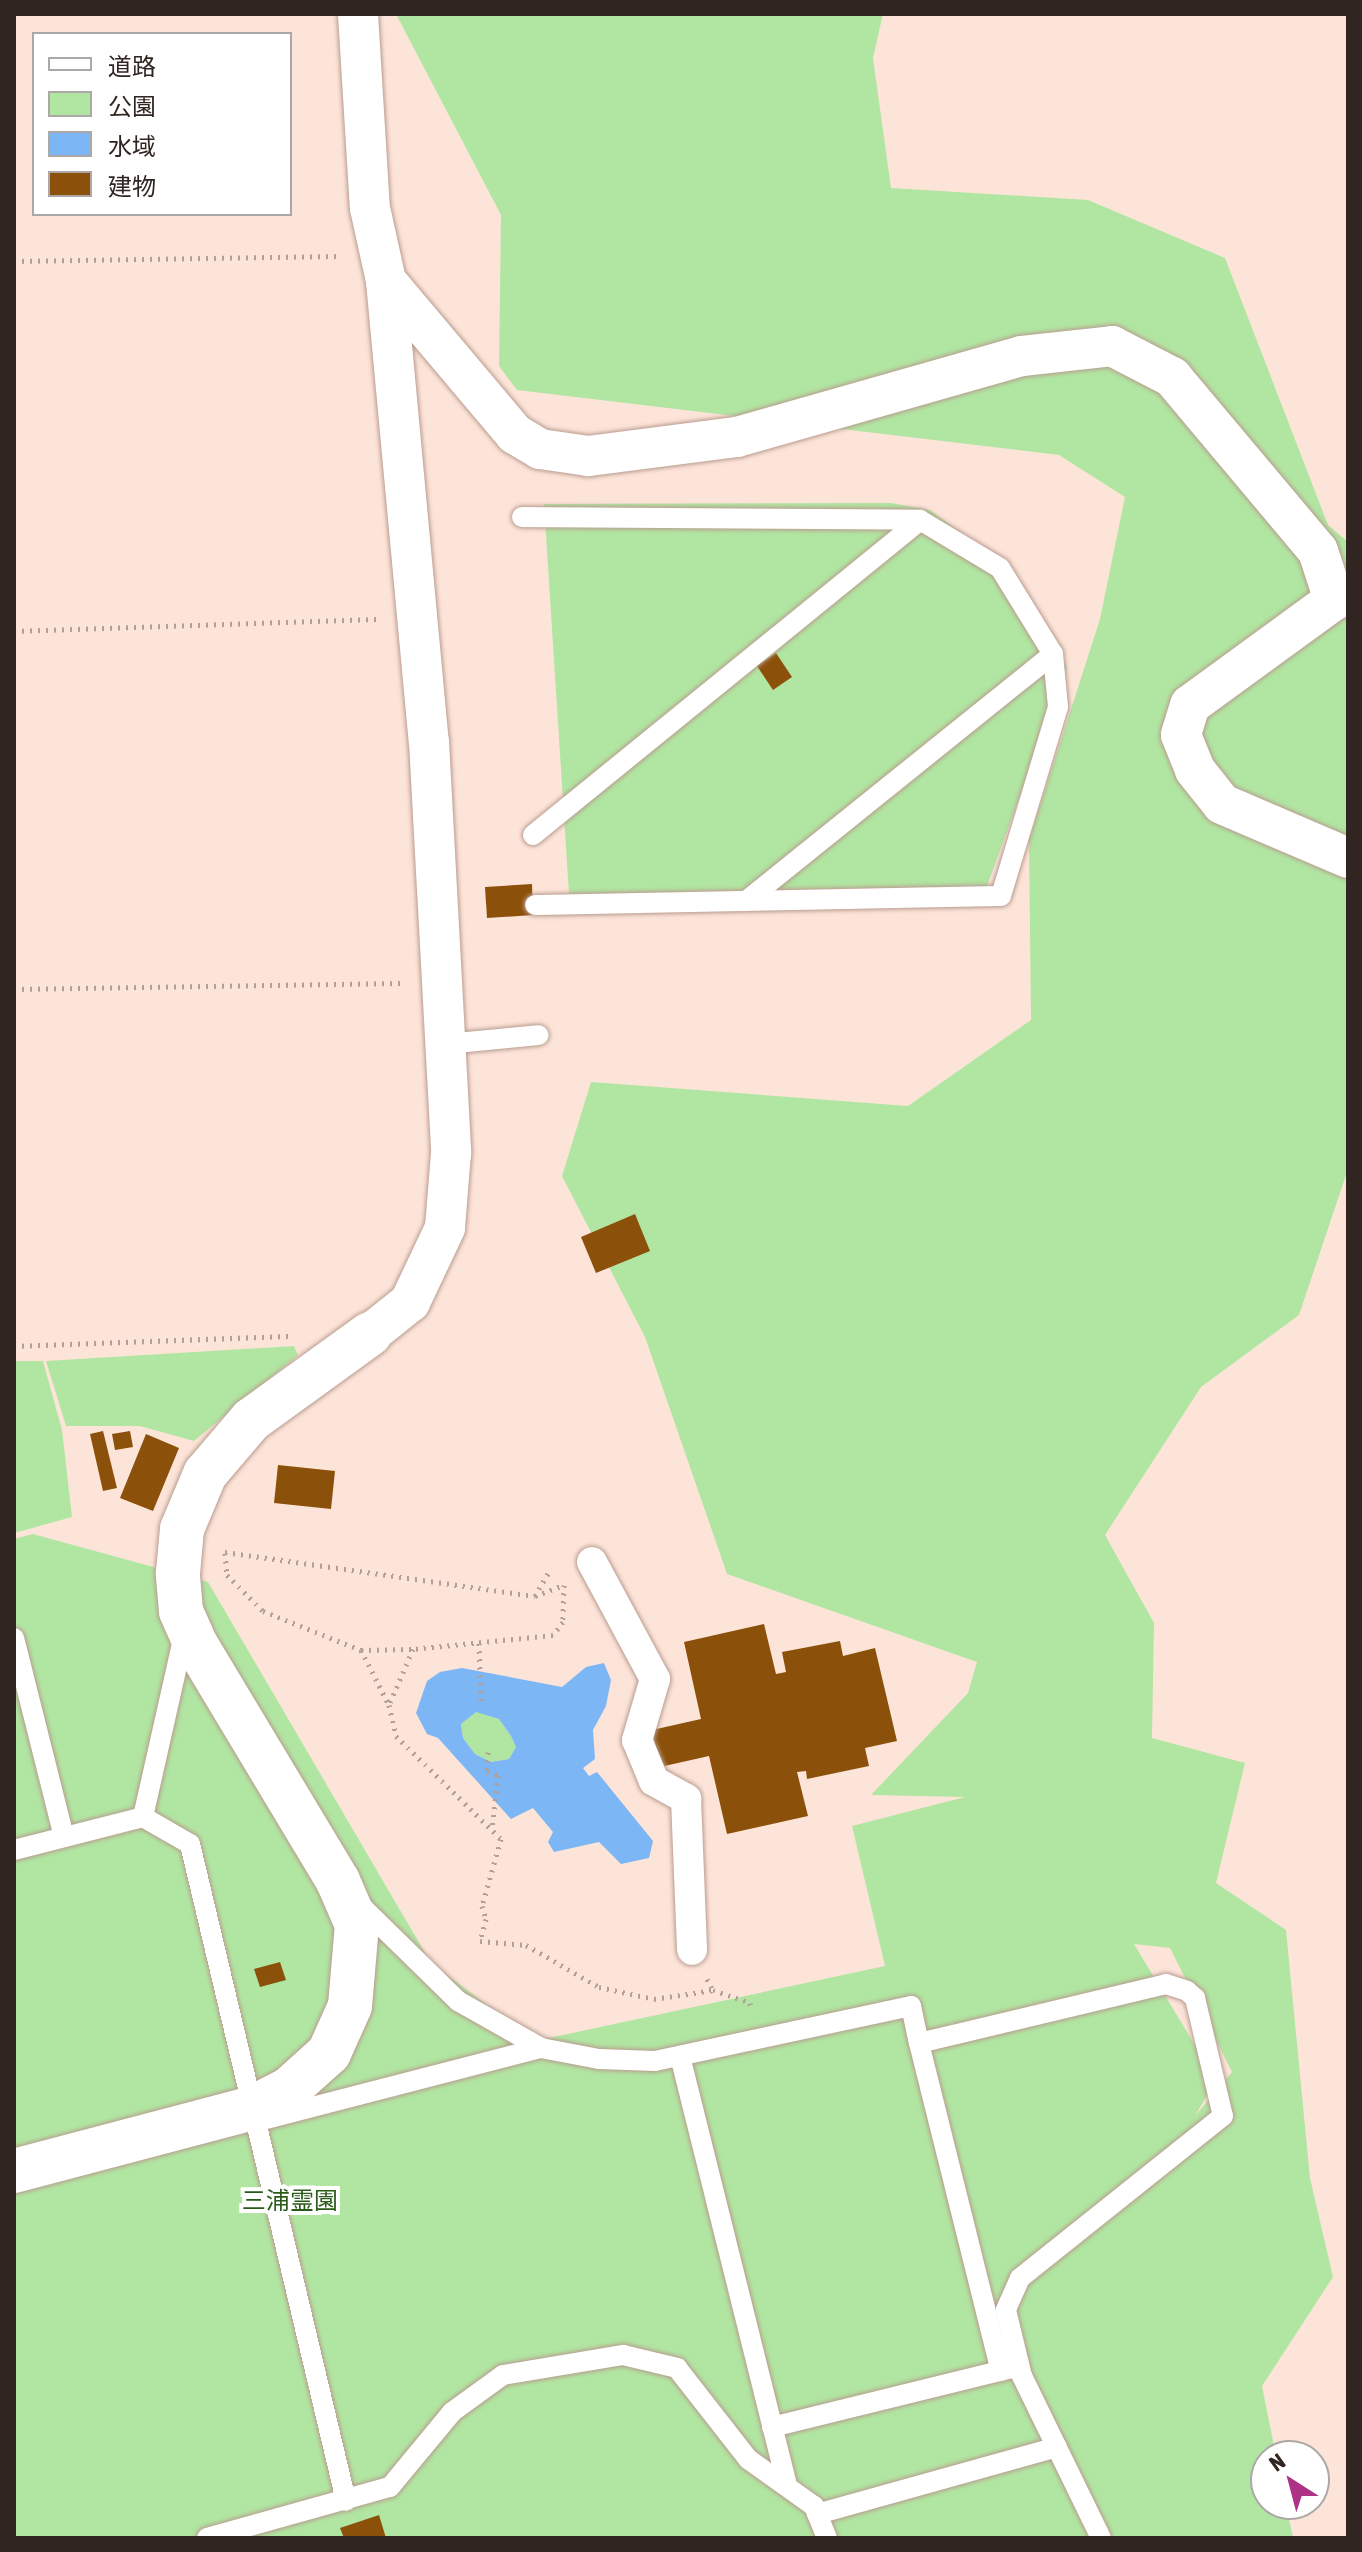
<!DOCTYPE html>
<html>
<head>
<meta charset="utf-8">
<style>
	body { margin:0 }
	#map { position:relative; width:1362px; height:2552px; overflow:hidden; background:#fde4d9; font-family:"Asap Condensed","Noto Sans JP",sans-serif }
	div>[style] { position:absolute }
	[style*='--x'] { left:calc(var(--x)*1px); top:calc(var(--y)*1px); width:calc(var(--w)*1px); rotate:calc(var(--a)*1deg) }
	.green>* { inset:0; background:#b1e6a2 }
	.water>* { inset:0; background:#7db6f4 }
	.building>* { inset:0; background:#8b5009 }
	.path>* { height:5px; margin-top:-2.5px; transform-origin:0; background:repeating-linear-gradient(90deg,#b39f96 0 2px,transparent 0 8px) }
	.roads { filter:drop-shadow(0 0 2px #b99c8f) drop-shadow(0 0 2px #b99c8f) }
	.service>* { height:20px; margin:-10px; padding:0 10px; transform-origin:10px; border-radius:10px; background:#fff }
	.pedestrian>* { height:30px; margin:-15px; padding:0 15px; transform-origin:15px; border-radius:15px; background:#fff }
	.minor>* { height:40px; margin:-20px; padding:0 20px; transform-origin:20px; border-radius:20px; background:#fff }
	.tertiary>* { height:44px; margin:-22px; padding:0 22px; transform-origin:22px; border-radius:22px; background:#fff }
	span { translate:-50% -50%; white-space:nowrap; text-align:center; line-height:1.15; -webkit-text-stroke:8px #fff; paint-order:stroke }
	.park-label { font-size:24px; color:#2a5b18 }
	.frame { position:absolute; inset:0; border:16px solid #302520; pointer-events:none }
	.legend { position:absolute; left:32px; top:32px; width:260px; height:184px; box-sizing:border-box; background:#fff; border:2px solid #aca8a6; margin:0; padding:10px 14px; list-style:none; font-size:24px; color:#302520 }
	.legend li { display:flex; align-items:center; gap:16px; height:40px }
	.legend b { width:40px; border:2px solid #aca8a6 }
	.north { position:absolute; left:1250px; top:2440px; width:80px; height:80px; box-sizing:border-box; background:#fff; border:2px solid #aca8a6; border-radius:50%; rotate:324deg; font-size:22px; font-weight:700; line-height:32px; text-align:center; color:#302520 }
	.north::after { content:''; display:block; margin:auto; width:28px; height:36px; background:#ae3386; clip-path:polygon(50% 0,100% 100%,50% 72%,0 100%) }
</style>
</head>
<body>
<div id="map">
	<div class="green">
		<div style="clip-path:polygon(evenodd,396px 14px,883px 14px,873px 58px,891px 188px,1088px 200px,1225px 258px,1328px 525px,1348px 542px,1348px 1169px,1299px 1315px,1201px 1387px,1105px 1535px,1154px 1623px,1152px 1738px,1245px 1763px,1216px 1883px,1286px 1930px,1310px 2178px,1333px 2277px,1262px 2386px,1276px 2456px,1266px 2456px,1266px 2504px,1286px 2504px,1293px 2538px,14px 2538px,14px 1539px,33px 1534px,208px 1582px,431px 1963px,535px 2041px,885px 1966px,852px 1826px,965px 1797px,871px 1795px,968px 1693px,977px 1662px,727px 1574px,645px 1337px,562px 1176px,591px 1082px,908px 1106px,1031px 1020px,1029px 840px,1100px 619px,1125px 497px,1059px 455px,517px 390px,499px 366px,501px 215px,396px 14px,1134px 1944px,1170px 1948px,1232px 2072px,1195px 2116px,1216px 2080px,1134px 1944px)"></div>
		<div style="clip-path:polygon(891px 503px,930px 510px,1012px 570px,1067px 667px,987px 886px,569px 894px,544px 504px)"></div>
		<div style="clip-path:polygon(294px 1346px,298px 1355px,194px 1441px,140px 1426px,66px 1426px,46px 1361px)"></div>
		<div style="clip-path:polygon(14px 1361px,43px 1361px,62px 1430px,72px 1517px,14px 1533px)"></div>
		<div style="clip-path:polygon(476px 1711px,499px 1719px,511px 1736px,516px 1747px,509px 1759px,491px 1762px,475px 1754px,463px 1738px,461px 1724px)"></div>
	</div>
	<div class="water">
		<div style="clip-path:polygon(evenodd,604px 1663px,611px 1680px,606px 1706px,593px 1730px,595px 1759px,583px 1768px,589px 1776px,597px 1772px,653px 1841px,649px 1858px,621px 1864px,599px 1842px,554px 1852px,548px 1842px,553px 1832px,533px 1808px,511px 1819px,438px 1738px,427px 1734px,416px 1713px,427px 1681px,440px 1672px,462px 1668px,562px 1687px,586px 1667px,604px 1663px,476px 1712px,499px 1719px,511px 1736px,516px 1747px,509px 1759px,491px 1762px,475px 1754px,463px 1738px,461px 1724px,476px 1712px)"></div>
	</div>
	<div class="building">
		<div style="clip-path:polygon(776px 653px,792px 677px,773px 690px,757px 666px)"></div>
		<div style="clip-path:polygon(532px 884px,533px 915px,487px 918px,485px 887px)"></div>
		<div style="clip-path:polygon(635px 1214px,650px 1251px,596px 1273px,581px 1237px)"></div>
		<div style="clip-path:polygon(103px 1431px,117px 1488px,103px 1491px,90px 1434px)"></div>
		<div style="clip-path:polygon(130px 1431px,133px 1447px,115px 1450px,112px 1434px)"></div>
		<div style="clip-path:polygon(146px 1434px,179px 1448px,153px 1511px,120px 1498px)"></div>
		<div style="clip-path:polygon(278px 1465px,335px 1471px,331px 1509px,274px 1503px)"></div>
		<div style="clip-path:polygon(764px 1624px,776px 1674px,786px 1672px,782px 1652px,840px 1641px,843px 1656px,875px 1648px,897px 1741px,865px 1748px,869px 1766px,807px 1779px,806px 1771px,797px 1772px,808px 1816px,727px 1834px,709px 1756px,660px 1767px,652px 1730px,701px 1719px,684px 1642px)"></div>
		<div style="clip-path:polygon(280px 1962px,286px 1980px,260px 1987px,254px 1969px)"></div>
		<div style="clip-path:polygon(379px 2515px,386px 2538px,344px 2538px,340px 2528px)"></div>
	</div>
	<div class="path">
		<div style="--x:14;--y:261;--w:325;--a:-0.9"></div>
		<div style="--x:14;--y:631;--w:363;--a:-1.9"></div>
		<div style="--x:14;--y:989;--w:388;--a:-0.9"></div>
		<div style="--x:14;--y:1346;--w:279;--a:-2.1"></div>
		<div style="--x:225;--y:1552;--w:313;--a:8.1"></div>
		<div style="--x:535;--y:1596;--w:31;--a:-21"></div>
		<div style="--x:564;--y:1585;--w:37;--a:92"></div>
		<div style="--x:563;--y:1622;--w:16;--a:128"></div>
		<div style="--x:553;--y:1635;--w:141;--a:174.3"></div>
		<div style="--x:225;--y:1553;--w:22;--a:85"></div>
		<div style="--x:227;--y:1575;--w:51;--a:45"></div>
		<div style="--x:263;--y:1611;--w:105;--a:21.7"></div>
		<div style="--x:361;--y:1650;--w:62;--a:63"></div>
		<div style="--x:389;--y:1705;--w:32;--a:77"></div>
		<div style="--x:396;--y:1736;--w:147;--a:44.4"></div>
		<div style="--x:501;--y:1839;--w:70;--a:105.8"></div>
		<div style="--x:482;--y:1906;--w:14;--a:73"></div>
		<div style="--x:486;--y:1919;--w:23;--a:105"></div>
		<div style="--x:480;--y:1941;--w:46;--a:5"></div>
		<div style="--x:526;--y:1945;--w:84;--a:29.9"></div>
		<div style="--x:599;--y:1987;--w:56;--a:12.3"></div>
		<div style="--x:654;--y:1999;--w:60;--a:-8.7"></div>
		<div style="--x:535;--y:1596;--w:30;--a:-60"></div>
		<div style="--x:479;--y:1643;--w:62;--a:88.2"></div>
		<div style="--x:361;--y:1650;--w:52;--a:-1.1"></div>
		<div style="--x:413;--y:1649;--w:61;--a:113.2"></div>
		<div style="--x:488;--y:1752;--w:20;--a:93"></div>
		<div style="--x:487;--y:1772;--w:11;--a:15"></div>
		<div style="--x:498;--y:1775;--w:54;--a:96.3"></div>
		<div style="--x:707;--y:1979;--w:13;--a:61"></div>
		<div style="--x:713;--y:1990;--w:39;--a:19"></div>
		<div style="--x:750;--y:2003;--w:7;--a:82"></div>
	</div>
	<div class="roads">
		<div class="service">
			<div style="--x:522;--y:517;--w:398;--a:0.4"></div>
			<div style="--x:920;--y:520;--w:93;--a:31"></div>
			<div style="--x:1000;--y:568;--w:101;--a:58.4"></div>
			<div style="--x:1053;--y:654;--w:53;--a:84.6"></div>
			<div style="--x:1058;--y:707;--w:197;--a:106.8"></div>
			<div style="--x:1001;--y:896;--w:466;--a:178.9"></div>
			<div style="--x:533;--y:835;--w:499;--a:-39.1"></div>
			<div style="--x:746;--y:901;--w:394;--a:-38.8"></div>
			<div style="--x:446;--y:1044;--w:93;--a:-5.5"></div>
			<div style="--x:14;--y:1638;--w:205;--a:75.9"></div>
			<div style="--x:143;--y:1817;--w:187;--a:-77.3"></div>
			<div style="--x:14;--y:1850;--w:133;--a:-14.3"></div>
			<div style="--x:143;--y:1817;--w:54;--a:29.9"></div>
			<div style="--x:190;--y:1844;--w:675;--a:76.64"></div>
			<div style="--x:361;--y:1906;--w:136;--a:44.4"></div>
			<div style="--x:458;--y:2001;--w:95;--a:29.5"></div>
			<div style="--x:541;--y:2048;--w:59;--a:10.7"></div>
			<div style="--x:599;--y:2059;--w:56;--a:2"></div>
			<div style="--x:655;--y:2061;--w:262;--a:-12.1"></div>
			<div style="--x:911;--y:2006;--w:38;--a:78"></div>
			<div style="--x:919;--y:2043;--w:254;--a:-13.4"></div>
			<div style="--x:1166;--y:1984;--w:22;--a:18"></div>
			<div style="--x:1187;--y:1991;--w:11;--a:41"></div>
			<div style="--x:1195;--y:1998;--w:121;--a:76.7"></div>
			<div style="--x:1223;--y:2116;--w:260;--a:141.4"></div>
			<div style="--x:1020;--y:2278;--w:35;--a:114"></div>
			<div style="--x:1006;--y:2310;--w:68;--a:76.4"></div>
			<div style="--x:1022;--y:2376;--w:180;--a:64"></div>
			<div style="--x:919;--y:2043;--w:338;--a:76"></div>
			<div style="--x:680;--y:2056;--w:439;--a:76"></div>
			<div style="--x:266;--y:2119;--w:284;--a:-14.5"></div>
			<div style="--x:772;--y:2427;--w:247;--a:-13.8"></div>
			<div style="--x:817;--y:2514;--w:249;--a:-15.6"></div>
			<div style="--x:207;--y:2538;--w:190;--a:-15.6"></div>
			<div style="--x:390;--y:2487;--w:97;--a:-50.4"></div>
			<div style="--x:452;--y:2412;--w:63;--a:-36"></div>
			<div style="--x:503;--y:2375;--w:122;--a:-9.5"></div>
			<div style="--x:623;--y:2355;--w:56;--a:13.5"></div>
			<div style="--x:677;--y:2368;--w:115;--a:52"></div>
			<div style="--x:748;--y:2459;--w:81;--a:35.5"></div>
			<div style="--x:814;--y:2506;--w:35;--a:68"></div>
		</div>
		<div class="pedestrian">
			<div style="--x:592;--y:1562;--w:133;--a:61.7"></div>
			<div style="--x:655;--y:1679;--w:64;--a:106.4"></div>
			<div style="--x:637;--y:1740;--w:44;--a:67.5"></div>
			<div style="--x:654;--y:1781;--w:37;--a:29"></div>
			<div style="--x:686;--y:1799;--w:151;--a:87.7"></div>
		</div>
		<div class="minor">
			<div style="--x:358;--y:14;--w:194;--a:86.5"></div>
			<div style="--x:370;--y:208;--w:75;--a:77.6"></div>
			<div style="--x:386;--y:281;--w:463;--a:84.7"></div>
			<div style="--x:429;--y:742;--w:412;--a:86.9"></div>
			<div style="--x:451;--y:1153;--w:75;--a:94.6"></div>
			<div style="--x:445;--y:1228;--w:82;--a:115.3"></div>
			<div style="--x:410;--y:1302;--w:51;--a:141.3"></div>
			<div style="--x:386;--y:281;--w:200;--a:49.9"></div>
			<div style="--x:515;--y:434;--w:29;--a:31"></div>
			<div style="--x:540;--y:449;--w:49;--a:8.3"></div>
			<div style="--x:588;--y:456;--w:150;--a:-7.3"></div>
			<div style="--x:737;--y:437;--w:296;--a:-15.9"></div>
			<div style="--x:1022;--y:356;--w:91;--a:-6.3"></div>
			<div style="--x:1112;--y:346;--w:68;--a:27.3"></div>
			<div style="--x:1172;--y:377;--w:227;--a:50"></div>
			<div style="--x:1318;--y:551;--w:52;--a:71.9"></div>
			<div style="--x:1334;--y:600;--w:178;--a:143.9"></div>
			<div style="--x:1190;--y:705;--w:31;--a:107"></div>
			<div style="--x:1181;--y:735;--w:38;--a:68"></div>
			<div style="--x:1195;--y:770;--w:43;--a:51.5"></div>
			<div style="--x:1222;--y:804;--w:137;--a:23.2"></div>
		</div>
		<div class="tertiary">
			<div style="--x:14;--y:2171;--w:246;--a:-14.8"></div>
			<div style="--x:252;--y:2108;--w:42;--a:-27.2"></div>
			<div style="--x:289;--y:2089;--w:54;--a:-42"></div>
			<div style="--x:329;--y:2053;--w:51;--a:-65.9"></div>
			<div style="--x:350;--y:2006;--w:81;--a:-85.1"></div>
			<div style="--x:357;--y:1925;--w:48;--a:-113.4"></div>
			<div style="--x:338;--y:1881;--w:275;--a:-121"></div>
			<div style="--x:196;--y:1645;--w:37;--a:-114"></div>
			<div style="--x:181;--y:1611;--w:38;--a:-95"></div>
			<div style="--x:178;--y:1573;--w:44;--a:-84.8"></div>
			<div style="--x:182;--y:1529;--w:60;--a:-67.3"></div>
			<div style="--x:205;--y:1474;--w:71;--a:-49.6"></div>
			<div style="--x:251;--y:1420;--w:147;--a:-35.9"></div>
		</div>
	</div>
	<div class="park-label">
		<span style="left:290px;top:2201px">三浦霊園</span>
	</div>
	<div class="frame"></div>
	<ul class="legend">
	<li><b style="height:10px;background:#fff"></b>道路</li>
	<li><b style="height:22px;background:#b1e6a2"></b>公園</li>
	<li><b style="height:22px;background:#7db6f4"></b>水域</li>
	<li><b style="height:22px;background:#8b5009"></b>建物</li>
	</ul>
	<div class="north">N</div>
</div>
</body>
</html>
